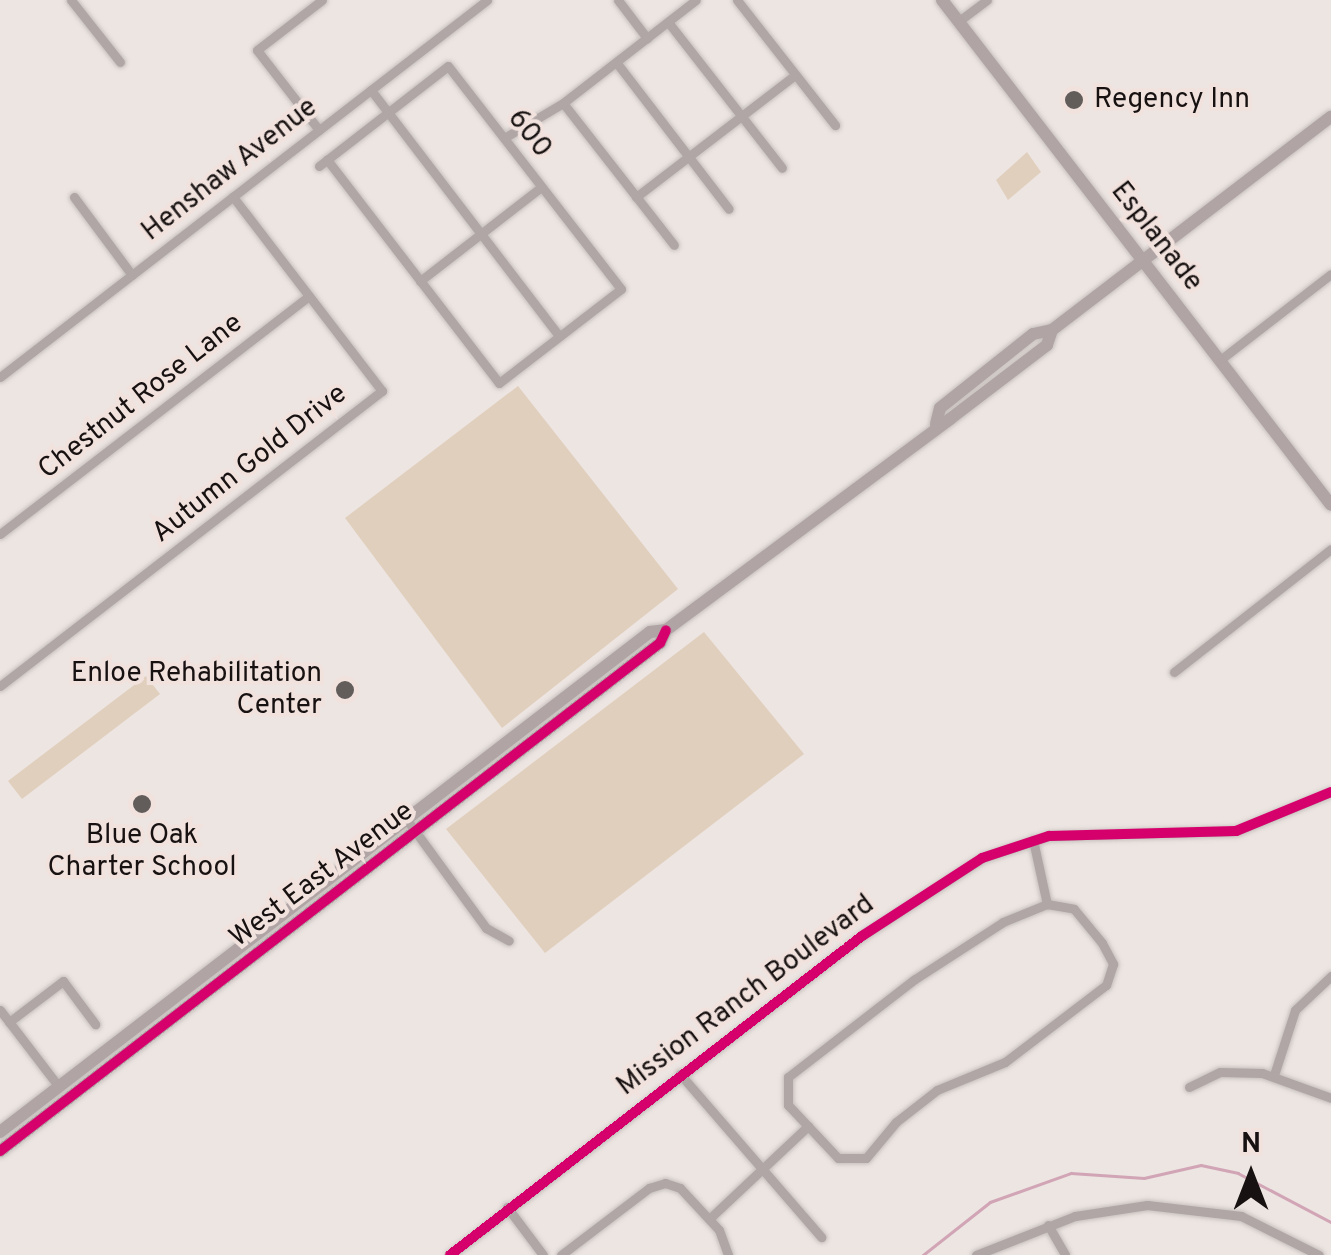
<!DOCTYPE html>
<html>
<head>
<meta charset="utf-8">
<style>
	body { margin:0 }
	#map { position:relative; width:1331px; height:1255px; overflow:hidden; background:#ede5e2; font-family:Overpass,sans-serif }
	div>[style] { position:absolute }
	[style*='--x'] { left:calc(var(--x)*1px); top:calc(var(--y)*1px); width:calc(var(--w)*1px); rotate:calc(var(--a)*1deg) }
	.green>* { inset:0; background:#e1cfbd }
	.stream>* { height:2.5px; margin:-1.25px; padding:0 1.25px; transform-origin:1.25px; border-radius:1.25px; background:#d1a5b5 }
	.roads { filter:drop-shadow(0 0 2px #c6c0bd) drop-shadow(0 0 2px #c6c0bd) }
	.street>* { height:9px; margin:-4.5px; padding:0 4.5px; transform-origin:4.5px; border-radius:4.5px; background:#b0a6a6 }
	.secondary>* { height:12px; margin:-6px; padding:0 6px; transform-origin:6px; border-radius:6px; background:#b0a4a5 }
	.cycleway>* { height:10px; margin:-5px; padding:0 5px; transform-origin:5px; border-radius:5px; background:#d6006c }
	.dots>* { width:28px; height:28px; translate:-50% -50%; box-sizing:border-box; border:5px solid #f1e2de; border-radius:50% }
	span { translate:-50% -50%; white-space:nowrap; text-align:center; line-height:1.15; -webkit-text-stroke:8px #f1e2de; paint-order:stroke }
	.poi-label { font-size:28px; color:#171211 }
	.left { translate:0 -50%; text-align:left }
	.right { translate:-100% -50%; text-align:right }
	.street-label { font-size:28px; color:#171211 }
	.north { position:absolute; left:1201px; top:1125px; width:100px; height:100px; -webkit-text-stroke:8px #f1e2de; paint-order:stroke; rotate:0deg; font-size:28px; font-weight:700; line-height:40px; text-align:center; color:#171211 }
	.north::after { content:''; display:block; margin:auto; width:35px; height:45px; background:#171211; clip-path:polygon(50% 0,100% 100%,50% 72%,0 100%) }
</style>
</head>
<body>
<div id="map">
	<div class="green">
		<div style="clip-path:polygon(1027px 152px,1041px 172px,1008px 200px,996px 180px)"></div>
		<div style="clip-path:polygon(518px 386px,678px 589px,502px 728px,345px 518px)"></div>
		<div style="clip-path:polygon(704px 632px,804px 754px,545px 953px,446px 829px)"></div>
		<div style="clip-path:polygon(146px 676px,160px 694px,22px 799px,8px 781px)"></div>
	</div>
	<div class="stream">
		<div style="--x:923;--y:1255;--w:85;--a:-38.3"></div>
		<div style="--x:990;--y:1202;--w:86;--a:-19.7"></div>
		<div style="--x:1071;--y:1173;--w:73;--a:3.9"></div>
		<div style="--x:1144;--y:1178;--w:58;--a:-12.8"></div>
		<div style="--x:1201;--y:1165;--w:38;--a:12"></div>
		<div style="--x:1238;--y:1173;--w:105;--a:27.8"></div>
	</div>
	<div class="roads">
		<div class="street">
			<div style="--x:71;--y:0;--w:79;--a:51.7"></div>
			<div style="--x:618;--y:0;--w:48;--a:52.7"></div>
			<div style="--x:737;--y:0;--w:159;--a:51.9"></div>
			<div style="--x:959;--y:21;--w:35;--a:-37"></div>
			<div style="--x:668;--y:22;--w:185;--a:52"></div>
			<div style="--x:616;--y:62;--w:185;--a:52.5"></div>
			<div style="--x:371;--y:90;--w:310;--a:52.6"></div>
			<div style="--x:563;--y:103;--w:180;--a:52"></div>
			<div style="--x:319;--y:130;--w:101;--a:-127.8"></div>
			<div style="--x:257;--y:50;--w:82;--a:-37.6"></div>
			<div style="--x:504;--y:138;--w:69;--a:-30.7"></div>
			<div style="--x:563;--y:103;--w:168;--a:-37.8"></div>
			<div style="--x:319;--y:166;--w:163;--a:-37.8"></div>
			<div style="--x:448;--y:66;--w:282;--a:52.2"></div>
			<div style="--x:621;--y:289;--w:154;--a:142.4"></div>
			<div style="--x:499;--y:383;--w:282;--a:-127.6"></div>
			<div style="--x:74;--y:197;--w:97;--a:53.4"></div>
			<div style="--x:636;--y:197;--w:200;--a:-37.5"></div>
			<div style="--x:420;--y:281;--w:153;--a:-37.8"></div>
			<div style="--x:1220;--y:360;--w:140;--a:-37.8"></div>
			<div style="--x:0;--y:377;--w:616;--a:-37.74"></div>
			<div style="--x:0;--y:534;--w:390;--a:-37.6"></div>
			<div style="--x:1174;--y:672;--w:199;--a:-38.1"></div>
			<div style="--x:0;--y:686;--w:483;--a:-37.7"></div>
			<div style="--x:382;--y:391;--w:245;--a:-127.5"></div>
			<div style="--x:407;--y:820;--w:134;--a:53.8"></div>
			<div style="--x:486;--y:928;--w:26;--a:29"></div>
			<div style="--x:1033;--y:840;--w:66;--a:77.7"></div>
			<div style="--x:1047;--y:904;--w:27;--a:10"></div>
			<div style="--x:1074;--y:909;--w:44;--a:50.5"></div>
			<div style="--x:1102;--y:943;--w:24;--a:62"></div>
			<div style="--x:1113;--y:964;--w:22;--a:108"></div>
			<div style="--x:1106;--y:985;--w:127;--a:142.7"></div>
			<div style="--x:1005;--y:1062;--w:74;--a:157.6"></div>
			<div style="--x:937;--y:1090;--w:52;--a:142"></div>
			<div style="--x:896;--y:1122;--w:47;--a:129.8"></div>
			<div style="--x:866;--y:1158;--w:28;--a:180"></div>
			<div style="--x:838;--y:1158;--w:73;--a:-133.3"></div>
			<div style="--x:788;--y:1105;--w:28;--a:-90"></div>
			<div style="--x:788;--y:1077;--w:160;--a:-37.7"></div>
			<div style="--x:915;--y:979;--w:105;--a:-32.9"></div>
			<div style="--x:1003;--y:922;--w:48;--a:-22.2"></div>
			<div style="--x:0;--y:1010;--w:97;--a:52.5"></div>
			<div style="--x:9;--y:1022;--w:68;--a:-37.2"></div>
			<div style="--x:63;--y:981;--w:54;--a:53.3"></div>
			<div style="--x:680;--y:1074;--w:216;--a:49.1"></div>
			<div style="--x:1274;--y:1075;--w:68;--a:-72.1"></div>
			<div style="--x:1295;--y:1010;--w:50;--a:-43.4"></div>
			<div style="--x:1189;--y:1087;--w:34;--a:-26"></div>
			<div style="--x:1220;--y:1072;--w:42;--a:1.4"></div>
			<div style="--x:1262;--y:1073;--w:73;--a:19.9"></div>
			<div style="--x:507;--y:1207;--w:60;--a:53.1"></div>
			<div style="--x:709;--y:1219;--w:136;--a:-43.2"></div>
			<div style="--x:1048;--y:1225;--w:34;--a:60"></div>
			<div style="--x:450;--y:1255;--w:521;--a:-37.75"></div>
			<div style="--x:862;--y:936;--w:143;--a:-33"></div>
			<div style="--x:982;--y:858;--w:71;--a:-18.2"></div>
			<div style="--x:1049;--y:836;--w:187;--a:-1.5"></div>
			<div style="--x:1236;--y:831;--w:103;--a:-22.3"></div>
			<div style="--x:561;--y:1255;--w:111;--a:-37.3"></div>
			<div style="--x:649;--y:1188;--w:17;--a:-17"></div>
			<div style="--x:665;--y:1183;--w:16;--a:18"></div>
			<div style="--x:680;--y:1188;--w:57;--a:47.1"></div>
			<div style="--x:719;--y:1230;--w:27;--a:70"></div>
			<div style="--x:976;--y:1255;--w:106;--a:-21.5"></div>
			<div style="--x:1075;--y:1216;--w:73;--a:-8.7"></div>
			<div style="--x:1147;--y:1205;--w:95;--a:6.7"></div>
			<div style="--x:1241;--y:1216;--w:87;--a:26.6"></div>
		</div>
		<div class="secondary">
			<div style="--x:942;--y:0;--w:637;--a:52.39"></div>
			<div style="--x:936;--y:424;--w:16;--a:-76"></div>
			<div style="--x:940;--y:408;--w:119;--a:-38.5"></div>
			<div style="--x:1033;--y:334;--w:19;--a:-12"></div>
			<div style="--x:1052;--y:330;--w:351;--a:-37.4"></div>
			<div style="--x:0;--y:1132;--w:820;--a:-37.57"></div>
			<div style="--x:650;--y:632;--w:16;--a:-7"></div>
			<div style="--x:666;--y:630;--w:354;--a:-36.6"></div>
			<div style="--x:950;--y:419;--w:122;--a:-37.3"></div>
			<div style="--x:1047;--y:345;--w:16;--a:-72"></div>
			<div style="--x:0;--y:1151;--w:833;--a:-37.59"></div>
			<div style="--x:660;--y:643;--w:14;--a:-65"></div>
		</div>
	</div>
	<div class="cycleway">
		<div style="--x:0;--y:1151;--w:833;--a:-37.59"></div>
		<div style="--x:660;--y:643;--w:14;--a:-65"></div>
		<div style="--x:450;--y:1255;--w:521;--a:-37.75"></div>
		<div style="--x:862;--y:936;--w:143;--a:-33"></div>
		<div style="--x:982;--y:858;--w:71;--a:-18.2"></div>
		<div style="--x:1049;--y:836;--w:187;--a:-1.5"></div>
		<div style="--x:1236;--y:831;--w:103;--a:-22.3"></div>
	</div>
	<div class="dots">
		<div style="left:1074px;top:100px;background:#625c5a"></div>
		<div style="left:345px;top:690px;background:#625c5a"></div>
		<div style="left:142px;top:804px;background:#625c5a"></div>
	</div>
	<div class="poi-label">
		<span class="left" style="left:1094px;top:100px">Regency Inn</span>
		<span class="right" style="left:322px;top:690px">Enloe Rehabilitation<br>Center</span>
		<span style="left:142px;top:852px">Blue Oak<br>Charter School</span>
	</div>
	<div class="street-label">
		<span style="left:529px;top:134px;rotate:52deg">600</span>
		<span style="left:230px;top:170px;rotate:-38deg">Henshaw Avenue</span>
		<span style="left:1156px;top:237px;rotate:52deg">Esplanade</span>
		<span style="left:141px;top:397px;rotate:-38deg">Chestnut Rose Lane</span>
		<span style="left:250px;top:464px;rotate:-38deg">Autumn Gold Drive</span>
		<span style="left:322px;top:875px;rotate:-37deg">West East Avenue</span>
		<span style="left:746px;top:996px;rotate:-37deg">Mission Ranch Boulevard</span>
	</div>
	<div class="north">N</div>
</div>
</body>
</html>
